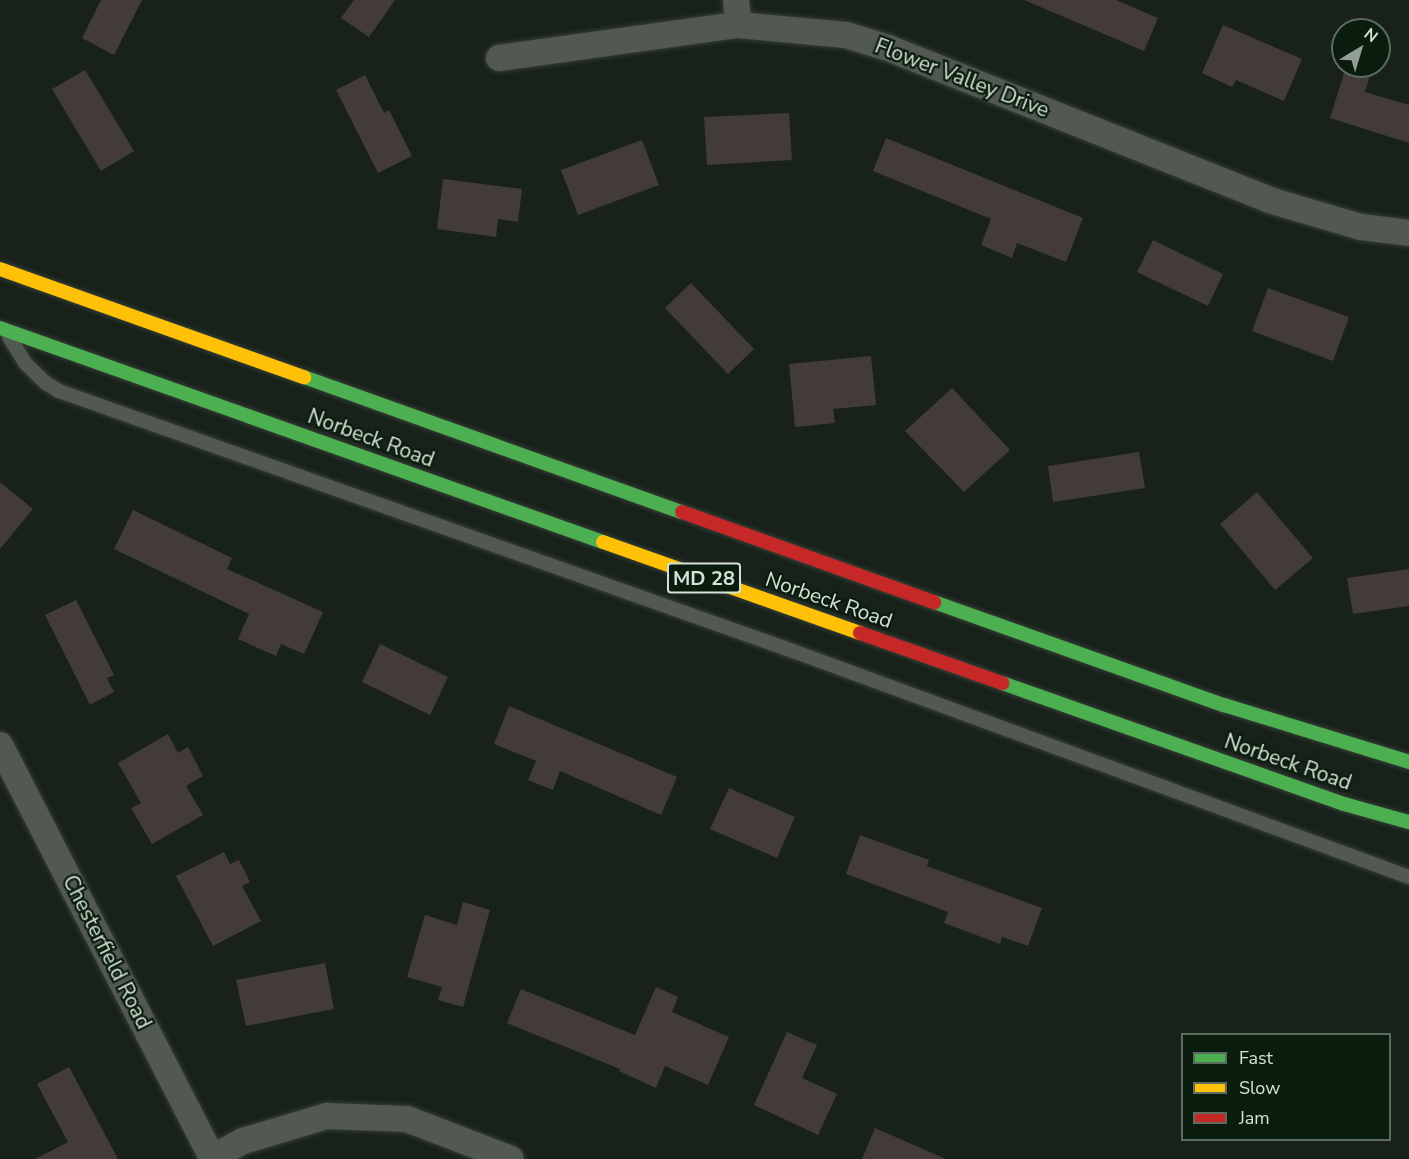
<!DOCTYPE html>
<html>
<head>
<meta charset="utf-8">
<style>
	body { margin:0 }
	#map { position:relative; width:1409px; height:1159px; overflow:hidden; background:#18221a; font-family:"Nunito Sans",sans-serif }
	div>[style] { position:absolute }
	[style*='--x'] { left:calc(var(--x)*1px); top:calc(var(--y)*1px); width:calc(var(--w)*1px); rotate:calc(var(--a)*1deg) }
	.building>* { inset:0; background:#423b39 }
	.roads { filter:drop-shadow(0 0 2px #363e37) drop-shadow(0 0 2px #363e37) }
	.lane>* { height:14px; margin:-7px; padding:0 7px; transform-origin:7px; border-radius:7px; background:#525953 }
	.street>* { height:26px; margin:-13px; padding:0 13px; transform-origin:13px; border-radius:13px; background:#525953 }
	.fast>* { height:14px; margin:-7px; padding:0 7px; transform-origin:7px; border-radius:7px; background:#4caf50 }
	.slow>* { height:14px; margin:-7px; padding:0 7px; transform-origin:7px; border-radius:7px; background:#ffc107 }
	.jam>* { height:14px; margin:-7px; padding:0 7px; transform-origin:7px; border-radius:7px; background:#c62828 }
	span { translate:-50% -50%; white-space:nowrap; text-align:center; line-height:1.15; -webkit-text-stroke:4.5px #0a1c0d; paint-order:stroke }
	.shield-label span { padding:2px 4px; background:#0a1c0d; border:2px solid; border-radius:4px; -webkit-text-stroke-width:0 }
	.shield-label { font-size:20px; color:#d5e1d6; font-weight:700 }
	.street-label { font-size:21px; color:#d5e1d6 }
	.legend { position:absolute; left:1181px; top:1033px; width:210px; height:108px; box-sizing:border-box; background:#0a1c0d; border:2px solid #5b6b5d; margin:0; padding:8px 10px; list-style:none; font-size:18px; color:#d5e1d6 }
	.legend li { display:flex; align-items:center; gap:12px; height:30px }
	.legend b { width:30px; border:2px solid #5b6b5d }
	.north { position:absolute; left:1331px; top:18px; width:60px; height:60px; box-sizing:border-box; background:#0a1c0d; border:2px solid #5b6b5d; border-radius:50%; rotate:38deg; font-size:16px; font-weight:700; line-height:24px; text-align:center; color:#d5e1d6 }
	.north::after { content:''; display:block; margin:auto; width:21px; height:27px; background:#939e94; clip-path:polygon(50% 0,100% 100%,50% 72%,0 100%) }
</style>
</head>
<body>
<div id="map">
	<div class="building">
		<div style="clip-path:polygon(101px 0,142px 0,114px 55px,82px 38px)"></div>
		<div style="clip-path:polygon(354px 0,395px 0,369px 37px,341px 18px)"></div>
		<div style="clip-path:polygon(1024px 0,1116px 0,1158px 18px,1144px 51px)"></div>
		<div style="clip-path:polygon(1223px 25px,1302px 59px,1284px 101px,1236px 80px,1232px 87px,1202px 73px)"></div>
		<div style="clip-path:polygon(85px 70px,134px 151px,101px 171px,52px 89px)"></div>
		<div style="clip-path:polygon(1345px 70px,1369px 78px,1365px 92px,1409px 105px,1409px 143px,1330px 118px)"></div>
		<div style="clip-path:polygon(365px 75px,384px 113px,389px 110px,412px 156px,378px 173px,336px 90px)"></div>
		<div style="clip-path:polygon(789px 113px,792px 160px,707px 165px,704px 117px)"></div>
		<div style="clip-path:polygon(886px 138px,1083px 218px,1066px 262px,1017px 243px,1012px 258px,981px 245px,991px 219px,873px 171px)"></div>
		<div style="clip-path:polygon(642px 140px,659px 185px,578px 215px,561px 170px)"></div>
		<div style="clip-path:polygon(443px 179px,522px 189px,518px 222px,498px 219px,496px 237px,437px 229px)"></div>
		<div style="clip-path:polygon(1153px 240px,1223px 274px,1208px 306px,1137px 272px)"></div>
		<div style="clip-path:polygon(691px 283px,754px 349px,728px 374px,665px 308px)"></div>
		<div style="clip-path:polygon(1268px 288px,1349px 317px,1333px 361px,1252px 331px)"></div>
		<div style="clip-path:polygon(871px 356px,876px 405px,833px 409px,835px 423px,795px 427px,789px 364px)"></div>
		<div style="clip-path:polygon(952px 388px,1010px 450px,964px 492px,905px 431px)"></div>
		<div style="clip-path:polygon(1139px 452px,1145px 488px,1053px 502px,1048px 466px)"></div>
		<div style="clip-path:polygon(0 482px,33px 509px,0 549px)"></div>
		<div style="clip-path:polygon(1257px 492px,1313px 558px,1275px 590px,1220px 524px)"></div>
		<div style="clip-path:polygon(133px 510px,232px 558px,227px 569px,323px 612px,304px 654px,281px 644px,276px 656px,238px 639px,249px 614px,114px 549px)"></div>
		<div style="clip-path:polygon(1409px 569px,1409px 606px,1353px 614px,1347px 578px)"></div>
		<div style="clip-path:polygon(76px 600px,114px 675px,107px 678px,114px 692px,90px 705px,45px 615px)"></div>
		<div style="clip-path:polygon(380px 644px,448px 677px,430px 715px,362px 682px)"></div>
		<div style="clip-path:polygon(509px 706px,677px 777px,661px 815px,560px 771px,553px 790px,528px 780px,536px 761px,494px 744px)"></div>
		<div style="clip-path:polygon(168px 734px,178px 753px,188px 747px,203px 776px,186px 786px,203px 815px,152px 844px,131px 808px,141px 803px,118px 763px)"></div>
		<div style="clip-path:polygon(729px 788px,795px 817px,777px 858px,710px 829px)"></div>
		<div style="clip-path:polygon(860px 835px,929px 860px,927px 866px,1042px 908px,1028px 946px,1002px 937px,1000px 944px,944px 923px,948px 912px,846px 874px)"></div>
		<div style="clip-path:polygon(224px 852px,230px 864px,239px 860px,250px 882px,242px 886px,261px 921px,213px 946px,176px 876px)"></div>
		<div style="clip-path:polygon(463px 902px,490px 910px,463px 1007px,438px 1000px,442px 987px,407px 977px,425px 915px,457px 925px)"></div>
		<div style="clip-path:polygon(325px 963px,334px 1009px,246px 1026px,236px 980px)"></div>
		<div style="clip-path:polygon(656px 987px,678px 997px,672px 1012px,729px 1037px,708px 1085px,665px 1066px,656px 1088px,619px 1071px,620px 1069px,507px 1023px,521px 989px,635px 1035px)"></div>
		<div style="clip-path:polygon(787px 1032px,817px 1045px,802px 1078px,837px 1094px,818px 1135px,754px 1105px)"></div>
		<div style="clip-path:polygon(69px 1067px,118px 1159px,35px 1159px,68px 1142px,37px 1084px)"></div>
		<div style="clip-path:polygon(875px 1128px,946px 1159px,862px 1159px)"></div>
	</div>
	<div class="roads">
		<div class="lane">
			<div style="--x:9;--y:337;--w:31;--a:58"></div>
			<div style="--x:25;--y:363;--w:29;--a:44"></div>
			<div style="--x:46;--y:383;--w:15;--a:32"></div>
			<div style="--x:59;--y:391;--w:779;--a:19.51"></div>
			<div style="--x:793;--y:651;--w:656;--a:20.15"></div>
		</div>
		<div class="street">
			<div style="--x:736;--y:0;--w:25;--a:85"></div>
			<div style="--x:499;--y:58;--w:241;--a:-7.9"></div>
			<div style="--x:738;--y:25;--w:108;--a:5.3"></div>
			<div style="--x:846;--y:35;--w:44;--a:17.2"></div>
			<div style="--x:888;--y:48;--w:410;--a:21.7"></div>
			<div style="--x:1269;--y:200;--w:96;--a:16.4"></div>
			<div style="--x:1361;--y:227;--w:48;--a:7.1"></div>
			<div style="--x:0;--y:745;--w:466;--a:62.8"></div>
			<div style="--x:212;--y:1158;--w:35;--a:-29"></div>
			<div style="--x:243;--y:1141;--w:88;--a:-16.6"></div>
			<div style="--x:327;--y:1116;--w:80;--a:2.1"></div>
			<div style="--x:407;--y:1119;--w:111;--a:21"></div>
		</div>
		<div class="fast">
			<div style="--x:0;--y:328;--w:640;--a:19.54"></div>
			<div style="--x:304;--y:377;--w:401;--a:19.7"></div>
			<div style="--x:934;--y:602;--w:308;--a:19.6"></div>
			<div style="--x:1224;--y:705;--w:194;--a:17.1"></div>
			<div style="--x:1002;--y:683;--w:363;--a:19.5"></div>
			<div style="--x:1344;--y:804;--w:67;--a:15.5"></div>
		</div>
		<div class="slow">
			<div style="--x:0;--y:269;--w:323;--a:19.6"></div>
			<div style="--x:603;--y:542;--w:273;--a:19.5"></div>
		</div>
		<div class="jam">
			<div style="--x:682;--y:512;--w:268;--a:19.7"></div>
			<div style="--x:860;--y:633;--w:151;--a:19.4"></div>
		</div>
	</div>
	<div class="shield-label">
		<span style="left:704px;top:578px">MD 28</span>
	</div>
	<div class="street-label">
		<span style="left:962px;top:78px;rotate:21deg">Flower Valley Drive</span>
		<span style="left:371px;top:438px;rotate:20deg">Norbeck Road</span>
		<span style="left:829px;top:600px;rotate:19deg">Norbeck Road</span>
		<span style="left:1288px;top:762px;rotate:19deg">Norbeck Road</span>
		<span style="left:107px;top:952px;rotate:63deg">Chesterfield Road</span>
	</div>
	<ul class="legend">
	<li><b style="height:8px;background:#4caf50"></b>Fast</li>
	<li><b style="height:8px;background:#ffc107"></b>Slow</li>
	<li><b style="height:8px;background:#c62828"></b>Jam</li>
	</ul>
	<div class="north">N</div>
</div>
</body>
</html>
